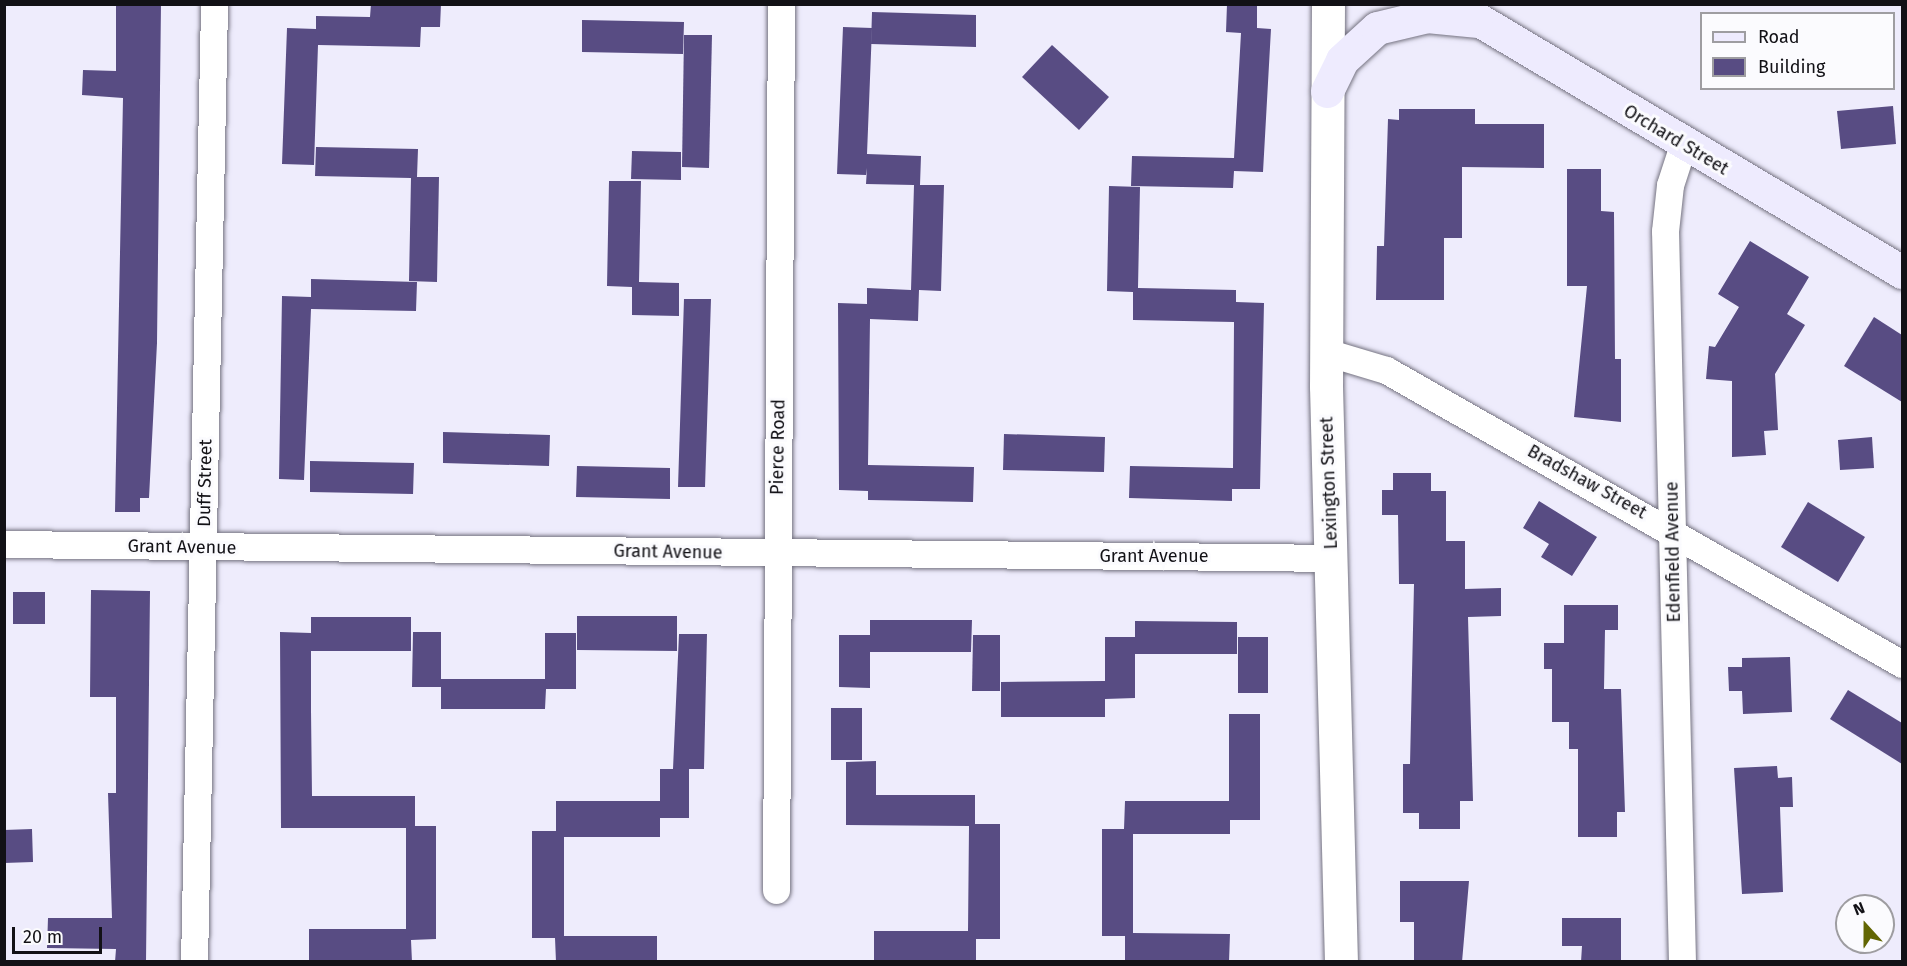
<!DOCTYPE html>
<html>
<head>
<meta charset="utf-8">
<style>
	body { margin:0 }
	#map { position:relative; width:1907px; height:966px; overflow:hidden; background:#eeecfc; font-family:"Fira Sans",sans-serif }
	div>[style] { position:absolute }
	[style*='--x'] { left:calc(var(--x)*1px); top:calc(var(--y)*1px); width:calc(var(--w)*1px); rotate:calc(var(--a)*1deg) }
	.building>* { inset:0; background:#584c83 }
	.roads { filter:drop-shadow(0 0 2px #757381) drop-shadow(0 0 2px #757381) }
	.minor>* { height:27px; margin:-13.5px; padding:0 13.5px; transform-origin:13.5px; border-radius:13.5px; background:#fff }
	.tertiary>* { height:33px; margin:-16.5px; padding:0 16.5px; transform-origin:16.5px; border-radius:16.5px; background:#fff }
	.secondary>* { height:33px; margin:-16.5px; padding:0 16.5px; transform-origin:16.5px; border-radius:16.5px; background:#eeebfe }
	span { translate:-50% -50%; white-space:nowrap; text-align:center; line-height:1.15; -webkit-text-stroke:6px #fbfbfe; paint-order:stroke }
	.street-label { font-size:18px; color:#121116 }
	.frame { position:absolute; inset:0; border:6px solid #121116; pointer-events:none }
	.legend { position:absolute; left:1700px; top:12px; width:195px; height:78px; box-sizing:border-box; background:#fbfbfe; border:2px solid #9e9da1; margin:0; padding:8px 10px; list-style:none; font-size:18px; color:#121116 }
	.legend li { display:flex; align-items:center; gap:12px; height:30px }
	.legend b { width:30px; border:2px solid #9e9da1 }
	.north { position:absolute; left:1835px; top:894px; width:60px; height:60px; box-sizing:border-box; background:#fbfbfe; border:2px solid #9e9da1; border-radius:50%; rotate:339deg; font-size:16px; font-weight:700; line-height:24px; text-align:center; color:#121116 }
	.north::after { content:''; display:block; margin:auto; width:21px; height:27px; background:#626603; clip-path:polygon(50% 0,100% 100%,50% 72%,0 100%) }
	.scale { position:absolute; left:12px; top:927px; width:90px; height:27px; box-sizing:border-box; border:3px solid #121116; border-top:0; padding-left:8px; font-size:18px; line-height:21px; white-space:nowrap; color:#121116; -webkit-text-stroke:4px #fbfbfe; paint-order:stroke }
</style>
</head>
<body>
<div id="map">
	<div class="building">
		<div style="clip-path:polygon(116px 4px,161px 4px,157px 343px,149px 498px,140px 498px,140px 512px,115px 512px,123px 98px,82px 95px,83px 70px,116px 71px)"></div>
		<div style="clip-path:polygon(371px 4px,441px 4px,440px 27px,421px 27px,420px 47px,318px 45px,314px 165px,282px 164px,287px 28px,316px 29px,316px 16px,370px 17px)"></div>
		<div style="clip-path:polygon(1227px 4px,1257px 4px,1257px 28px,1271px 29px,1263px 172px,1234px 171px,1233px 188px,1131px 186px,1132px 156px,1234px 158px,1241px 33px,1226px 32px)"></div>
		<div style="clip-path:polygon(872px 12px,976px 15px,976px 47px,871px 44px)"></div>
		<div style="clip-path:polygon(582px 20px,684px 22px,683px 54px,582px 52px)"></div>
		<div style="clip-path:polygon(843px 27px,872px 28px,867px 154px,921px 156px,920px 185px,944px 185px,941px 291px,919px 290px,918px 321px,870px 319px,868px 465px,974px 467px,973px 502px,868px 500px,868px 491px,839px 490px,838px 303px,867px 304px,867px 288px,911px 290px,914px 185px,866px 184px,867px 168px,866px 175px,837px 174px)"></div>
		<div style="clip-path:polygon(684px 35px,712px 35px,709px 168px,682px 167px)"></div>
		<div style="clip-path:polygon(1052px 45px,1109px 97px,1079px 130px,1022px 77px)"></div>
		<div style="clip-path:polygon(1893px 106px,1896px 144px,1841px 149px,1837px 111px)"></div>
		<div style="clip-path:polygon(1399px 109px,1475px 109px,1475px 124px,1544px 124px,1544px 168px,1462px 167px,1462px 238px,1444px 238px,1444px 300px,1376px 300px,1377px 246px,1384px 246px,1388px 119px,1399px 120px)"></div>
		<div style="clip-path:polygon(316px 147px,418px 149px,417px 177px,439px 177px,437px 282px,409px 281px,411px 178px,315px 176px)"></div>
		<div style="clip-path:polygon(632px 151px,681px 152px,681px 180px,631px 179px)"></div>
		<div style="clip-path:polygon(1567px 169px,1601px 169px,1601px 211px,1614px 212px,1615px 359px,1621px 359px,1621px 422px,1574px 417px,1587px 286px,1567px 286px)"></div>
		<div style="clip-path:polygon(609px 181px,641px 181px,639px 282px,679px 283px,679px 316px,632px 315px,632px 287px,607px 286px)"></div>
		<div style="clip-path:polygon(1109px 186px,1140px 187px,1138px 288px,1236px 290px,1236px 302px,1264px 303px,1260px 489px,1232px 489px,1232px 501px,1129px 498px,1130px 466px,1233px 468px,1234px 322px,1133px 320px,1133px 292px,1107px 291px)"></div>
		<div style="clip-path:polygon(1750px 241px,1809px 277px,1787px 314px,1805px 325px,1775px 374px,1778px 430px,1764px 431px,1766px 455px,1732px 457px,1732px 381px,1706px 379px,1709px 346px,1715px 347px,1739px 307px,1718px 294px)"></div>
		<div style="clip-path:polygon(311px 279px,417px 282px,416px 311px,311px 309px,304px 480px,279px 479px,282px 296px,311px 297px)"></div>
		<div style="clip-path:polygon(684px 299px,711px 299px,705px 487px,678px 487px)"></div>
		<div style="clip-path:polygon(1874px 317px,1902px 335px,1902px 402px,1844px 366px)"></div>
		<div style="clip-path:polygon(443px 432px,550px 435px,549px 466px,443px 463px)"></div>
		<div style="clip-path:polygon(1004px 434px,1105px 437px,1104px 472px,1003px 470px)"></div>
		<div style="clip-path:polygon(1872px 437px,1874px 468px,1840px 470px,1838px 440px)"></div>
		<div style="clip-path:polygon(310px 461px,414px 463px,413px 494px,310px 492px)"></div>
		<div style="clip-path:polygon(577px 466px,670px 468px,670px 499px,576px 497px)"></div>
		<div style="clip-path:polygon(1393px 473px,1431px 473px,1431px 491px,1446px 491px,1446px 541px,1465px 541px,1465px 589px,1501px 588px,1501px 616px,1468px 617px,1473px 801px,1460px 801px,1460px 829px,1419px 829px,1419px 813px,1403px 813px,1403px 764px,1410px 764px,1414px 584px,1399px 584px,1398px 515px,1382px 515px,1382px 490px,1393px 490px)"></div>
		<div style="clip-path:polygon(1539px 501px,1597px 537px,1572px 576px,1541px 557px,1549px 544px,1523px 528px)"></div>
		<div style="clip-path:polygon(1808px 502px,1865px 537px,1838px 582px,1781px 547px)"></div>
		<div style="clip-path:polygon(91px 590px,150px 591px,146px 962px,115px 962px,116px 949px,47px 948px,48px 918px,112px 918px,108px 793px,116px 793px,116px 697px,90px 697px)"></div>
		<div style="clip-path:polygon(13px 592px,45px 592px,45px 624px,13px 624px)"></div>
		<div style="clip-path:polygon(1564px 605px,1618px 605px,1618px 630px,1605px 630px,1604px 689px,1621px 689px,1625px 812px,1617px 812px,1617px 837px,1578px 837px,1578px 749px,1569px 749px,1569px 722px,1552px 722px,1552px 669px,1544px 669px,1544px 643px,1564px 643px)"></div>
		<div style="clip-path:polygon(577px 616px,677px 616px,677px 651px,577px 650px)"></div>
		<div style="clip-path:polygon(311px 617px,411px 617px,411px 651px,311px 651px,311px 710px,312px 796px,415px 796px,415px 826px,436px 826px,436px 939px,411px 940px,412px 962px,309px 962px,309px 929px,406px 929px,406px 828px,281px 828px,280px 632px,311px 633px)"></div>
		<div style="clip-path:polygon(870px 620px,972px 620px,971px 652px,870px 652px,870px 688px,839px 687px,839px 635px,870px 635px)"></div>
		<div style="clip-path:polygon(1135px 621px,1237px 622px,1237px 654px,1135px 654px,1135px 698px,1105px 699px,1105px 717px,1001px 717px,1001px 682px,1105px 681px,1105px 637px,1135px 637px)"></div>
		<div style="clip-path:polygon(413px 632px,441px 632px,441px 679px,545px 679px,545px 633px,576px 633px,576px 689px,546px 689px,545px 709px,441px 709px,441px 687px,412px 687px)"></div>
		<div style="clip-path:polygon(679px 634px,707px 634px,704px 769px,677px 769px,689px 769px,689px 818px,660px 818px,660px 837px,564px 837px,564px 936px,657px 936px,657px 962px,556px 962px,555px 938px,532px 938px,532px 831px,556px 831px,556px 801px,660px 801px,660px 769px,673px 769px)"></div>
		<div style="clip-path:polygon(973px 635px,1000px 635px,1000px 691px,972px 691px)"></div>
		<div style="clip-path:polygon(1238px 637px,1268px 637px,1268px 693px,1238px 693px)"></div>
		<div style="clip-path:polygon(1790px 657px,1792px 712px,1743px 714px,1742px 691px,1729px 691px,1728px 667px,1742px 667px,1742px 658px)"></div>
		<div style="clip-path:polygon(1848px 690px,1902px 723px,1902px 764px,1830px 719px)"></div>
		<div style="clip-path:polygon(831px 708px,862px 708px,862px 760px,831px 760px)"></div>
		<div style="clip-path:polygon(1229px 714px,1260px 714px,1260px 820px,1230px 820px,1230px 834px,1133px 834px,1133px 933px,1230px 934px,1229px 962px,1125px 962px,1125px 936px,1102px 936px,1102px 829px,1124px 829px,1125px 801px,1229px 801px)"></div>
		<div style="clip-path:polygon(876px 761px,876px 795px,975px 795px,975px 824px,1000px 824px,1000px 939px,976px 939px,976px 962px,874px 962px,874px 931px,968px 931px,969px 826px,846px 825px,846px 762px)"></div>
		<div style="clip-path:polygon(1777px 766px,1778px 778px,1792px 777px,1793px 807px,1780px 807px,1783px 892px,1742px 894px,1734px 768px)"></div>
		<div style="clip-path:polygon(32px 829px,33px 862px,4px 863px,4px 830px)"></div>
		<div style="clip-path:polygon(1400px 881px,1469px 881px,1462px 962px,1414px 962px,1414px 922px,1400px 922px)"></div>
		<div style="clip-path:polygon(1562px 918px,1621px 918px,1621px 962px,1581px 962px,1582px 946px,1562px 946px)"></div>
	</div>
	<div class="roads">
		<div class="minor">
			<div style="--x:1326;--y:352;--w:63;--a:16.7"></div>
			<div style="--x:1386;--y:370;--w:594;--a:29.67"></div>
			<div style="--x:4;--y:544;--w:1327;--a:0.6"></div>
			<div style="--x:776;--y:890;--w:886;--a:-89.68"></div>
			<div style="--x:194;--y:962;--w:958;--a:-88.8"></div>
			<div style="--x:1682;--y:962;--w:731;--a:-91.33"></div>
			<div style="--x:1665;--y:231;--w:46;--a:-83.8"></div>
			<div style="--x:1670;--y:185;--w:42;--a:-72"></div>
		</div>
		<div class="tertiary">
			<div style="--x:1328;--y:4;--w:382;--a:90.3"></div>
			<div style="--x:1326;--y:386;--w:576;--a:88.51"></div>
		</div>
		<div class="secondary">
			<div style="--x:1452;--y:4;--w:524;--a:30.78"></div>
			<div style="--x:1327;--y:91;--w:34;--a:-64"></div>
			<div style="--x:1342;--y:60;--w:47;--a:-42.4"></div>
			<div style="--x:1377;--y:28;--w:51;--a:-13.5"></div>
			<div style="--x:1427;--y:16;--w:49;--a:5.8"></div>
		</div>
	</div>
	<div class="street-label">
		<span style="left:1676px;top:140px;rotate:31deg">Orchard Street</span>
		<span style="left:778px;top:447px;rotate:-89deg">Pierce Road</span>
		<span style="left:1587px;top:482px;rotate:29deg">Bradshaw Street</span>
		<span style="left:205px;top:483px;rotate:-89deg">Duff Street</span>
		<span style="left:1329px;top:483px;rotate:-92deg">Lexington Street</span>
		<span style="left:182px;top:547px;rotate:1deg">Grant Avenue</span>
		<span style="left:668px;top:552px;rotate:1deg">Grant Avenue</span>
		<span style="left:1673px;top:552px;rotate:-91deg">Edenfield Avenue</span>
		<span style="left:1154px;top:556px">Grant Avenue</span>
	</div>
	<div class="frame"></div>
	<ul class="legend">
	<li><b style="height:8px;background:#eeebfe"></b>Road</li>
	<li><b style="height:16px;background:#584c83"></b>Building</li>
	</ul>
	<div class="north">N</div>
	<div class="scale">20 m</div>
</div>
</body>
</html>
